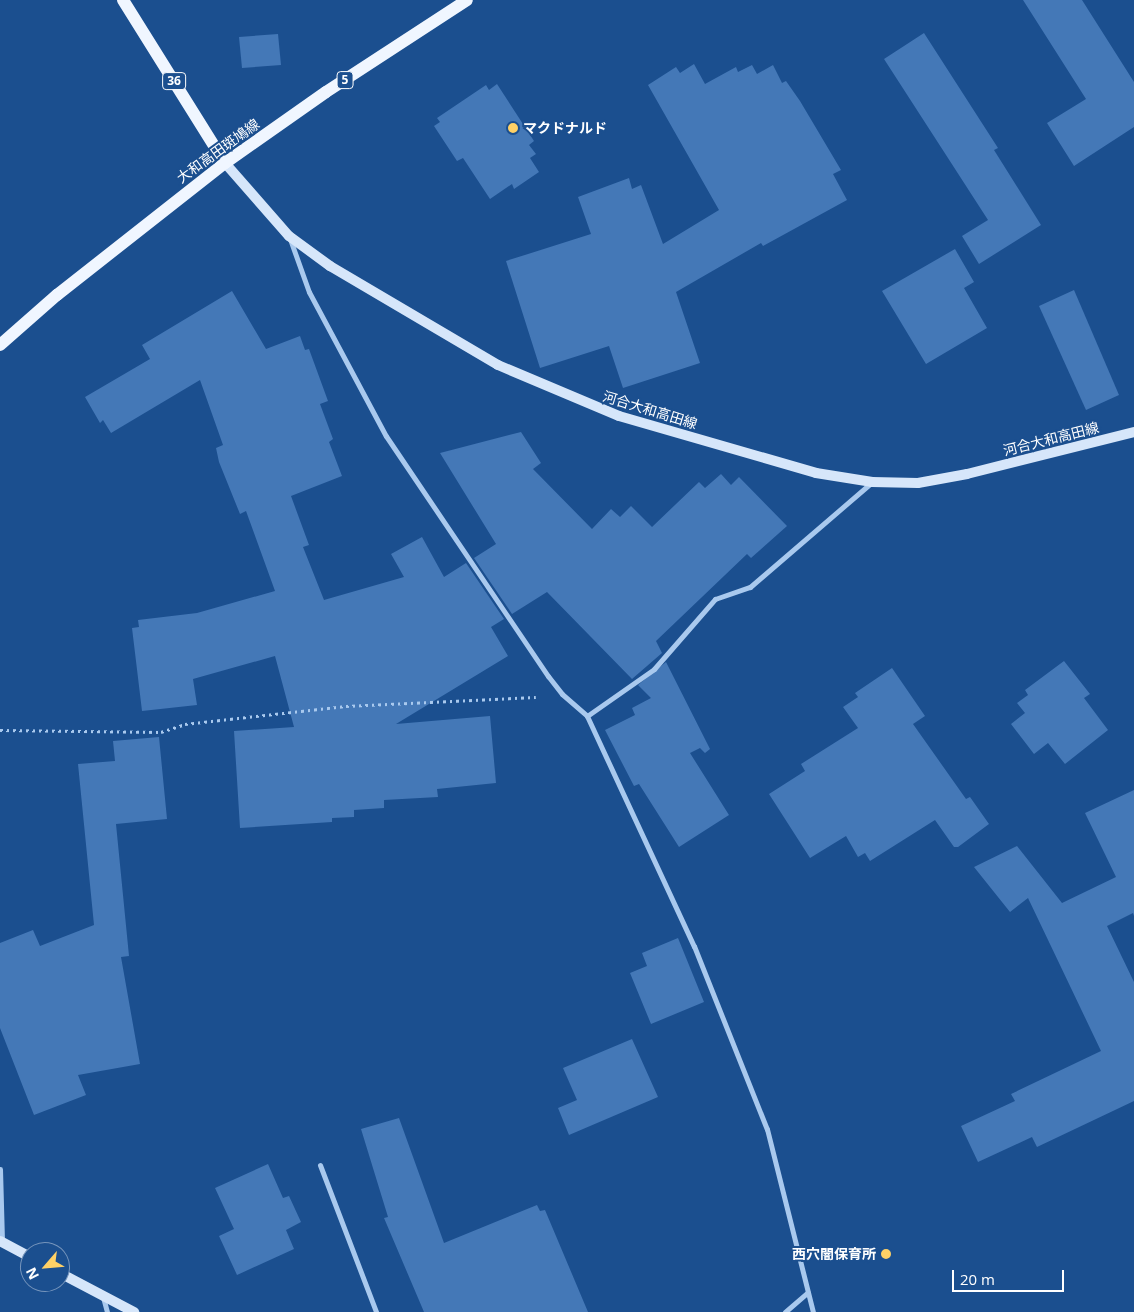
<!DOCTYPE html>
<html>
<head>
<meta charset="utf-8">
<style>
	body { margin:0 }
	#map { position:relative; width:1134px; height:1312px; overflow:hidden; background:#1b4f8f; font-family:"Open Sans","Noto Sans JP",sans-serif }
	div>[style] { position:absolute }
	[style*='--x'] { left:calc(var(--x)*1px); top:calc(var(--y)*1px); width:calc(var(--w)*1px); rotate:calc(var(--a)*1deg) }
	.building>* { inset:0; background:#4478b7 }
	.path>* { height:3px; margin-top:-1.5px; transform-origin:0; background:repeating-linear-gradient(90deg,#a9c9ee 0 2.5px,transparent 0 6.5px) }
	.street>* { height:5px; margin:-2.5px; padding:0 2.5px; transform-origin:2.5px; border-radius:2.5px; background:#a9c9ee }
	.secondary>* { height:10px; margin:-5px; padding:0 5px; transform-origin:5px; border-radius:5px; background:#d6e6fa }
	.primary>* { height:12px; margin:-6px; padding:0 6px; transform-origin:6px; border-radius:6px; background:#f0f6ff }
	.dots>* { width:14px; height:14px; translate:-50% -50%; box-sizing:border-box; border:2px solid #1b4f8f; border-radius:50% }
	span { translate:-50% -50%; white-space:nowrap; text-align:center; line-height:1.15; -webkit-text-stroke:4px #1b4f8f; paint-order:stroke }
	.shield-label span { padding:1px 4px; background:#1b4f8f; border:1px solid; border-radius:4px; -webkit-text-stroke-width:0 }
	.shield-label { font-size:12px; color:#fff; font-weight:700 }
	.poi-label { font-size:14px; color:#fff; font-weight:700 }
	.left { translate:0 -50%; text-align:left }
	.right { translate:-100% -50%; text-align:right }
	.street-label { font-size:14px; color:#fff }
	.north { position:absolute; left:20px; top:1242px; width:50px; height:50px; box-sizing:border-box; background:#1b4f8f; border:1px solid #7695bc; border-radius:50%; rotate:243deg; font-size:14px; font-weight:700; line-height:20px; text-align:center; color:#fff }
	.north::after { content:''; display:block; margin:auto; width:18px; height:22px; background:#ffd166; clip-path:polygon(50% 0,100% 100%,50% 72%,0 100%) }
	.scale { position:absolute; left:952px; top:1270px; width:112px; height:22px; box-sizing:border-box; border:2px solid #fff; border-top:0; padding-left:6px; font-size:15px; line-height:18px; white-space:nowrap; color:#fff; -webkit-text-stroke:4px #1b4f8f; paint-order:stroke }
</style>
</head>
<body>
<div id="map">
	<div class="building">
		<div style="clip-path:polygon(1023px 0,1082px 0,1134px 82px,1134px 127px,1074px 166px,1047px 123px,1086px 99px)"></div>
		<div style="clip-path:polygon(924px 33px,998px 148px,994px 150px,1041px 225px,979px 264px,962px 236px,988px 220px,884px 59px)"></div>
		<div style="clip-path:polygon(278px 34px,281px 65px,242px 68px,239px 37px)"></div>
		<div style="clip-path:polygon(694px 64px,705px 84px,736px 67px,738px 72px,752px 65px,757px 74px,773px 65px,782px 83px,786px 81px,800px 101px,841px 170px,833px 174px,847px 200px,763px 246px,761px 243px,676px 292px,700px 363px,623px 388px,609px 346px,540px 368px,506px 261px,591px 234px,578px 197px,629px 178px,632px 189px,641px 185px,663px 244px,719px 210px,648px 85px,676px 67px,680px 73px)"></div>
		<div style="clip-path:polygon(497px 84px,534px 141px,529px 145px,536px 154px,530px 158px,539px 172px,514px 189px,512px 184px,490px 199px,463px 158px,457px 161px,434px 126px,440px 122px,437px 118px,486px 85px,489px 90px)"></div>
		<div style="clip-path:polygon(955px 249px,974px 282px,964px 288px,987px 328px,926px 364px,882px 291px)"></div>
		<div style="clip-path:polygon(1074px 290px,1119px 395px,1086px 410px,1039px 306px)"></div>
		<div style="clip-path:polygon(232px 291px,266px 349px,300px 336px,305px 350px,309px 349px,328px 401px,320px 404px,333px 439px,329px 442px,342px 476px,291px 496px,309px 545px,303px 547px,324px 600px,404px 577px,391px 554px,422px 537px,444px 577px,466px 563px,504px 619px,491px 627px,508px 656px,396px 724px,490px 716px,496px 783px,437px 789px,438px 797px,384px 800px,384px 808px,354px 810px,354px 817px,332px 818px,332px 822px,240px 828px,234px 731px,294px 727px,275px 656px,193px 679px,197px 705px,142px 711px,132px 628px,139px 627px,138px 620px,197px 613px,275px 591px,246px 511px,240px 514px,219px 462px,216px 448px,223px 445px,200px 380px,111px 433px,103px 420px,100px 423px,85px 397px,150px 359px,142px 345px)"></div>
		<div style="clip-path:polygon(521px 432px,541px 463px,533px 469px,592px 529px,611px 509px,620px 517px,631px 506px,652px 527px,699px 482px,705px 488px,721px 474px,731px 485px,739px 477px,787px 526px,751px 558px,747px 554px,656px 641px,662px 653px,632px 679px,547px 592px,512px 614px,474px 558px,496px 544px,440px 453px)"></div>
		<div style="clip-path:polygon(1064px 661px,1090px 694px,1084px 698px,1108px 730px,1065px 764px,1048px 743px,1034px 754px,1011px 724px,1025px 713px,1017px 703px,1028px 695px,1025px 690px)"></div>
		<div style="clip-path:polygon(666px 662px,710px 749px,705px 753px,700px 748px,690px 753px,729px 815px,679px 847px,639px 784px,634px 786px,605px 730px,635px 715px,632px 708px,651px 698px,638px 685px)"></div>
		<div style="clip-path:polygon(892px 668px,925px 716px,913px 724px,966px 799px,970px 797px,989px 824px,958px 847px,954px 847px,935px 820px,870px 861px,865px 853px,858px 857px,846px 836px,810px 858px,769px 794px,805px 771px,801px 764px,858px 728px,843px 707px,858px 697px,855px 693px)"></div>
		<div style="clip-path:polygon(159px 737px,167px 819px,116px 824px,129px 956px,121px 957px,140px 1064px,78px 1075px,86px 1095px,34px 1115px,0 1028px,0 943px,33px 930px,40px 946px,94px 925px,78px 764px,115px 761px,113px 741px)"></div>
		<div style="clip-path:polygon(1134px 790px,1134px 916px,1133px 913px,1107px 926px,1134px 982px,1134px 1101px,1037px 1147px,1032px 1137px,978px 1162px,961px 1126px,1015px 1101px,1011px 1094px,1101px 1051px,1028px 898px,1010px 912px,974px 867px,1017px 846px,1062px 903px,1116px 877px,1085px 813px)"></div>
		<div style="clip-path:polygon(678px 938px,704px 1002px,651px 1024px,630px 973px,647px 966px,642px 953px)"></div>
		<div style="clip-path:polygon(632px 1039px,658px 1097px,569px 1135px,558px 1108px,577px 1100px,563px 1068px)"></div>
		<div style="clip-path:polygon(399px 1118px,444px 1243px,537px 1205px,540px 1211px,545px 1210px,588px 1312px,424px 1312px,384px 1218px,388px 1217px,361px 1129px)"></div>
		<div style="clip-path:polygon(268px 1164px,283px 1198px,289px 1196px,301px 1222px,286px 1230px,294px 1249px,237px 1275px,219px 1236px,234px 1229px,215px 1188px)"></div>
	</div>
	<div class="path">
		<div style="--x:0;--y:730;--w:161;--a:0.7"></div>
		<div style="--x:161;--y:732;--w:25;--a:-18"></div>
		<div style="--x:185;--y:724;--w:162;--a:-6.4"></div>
		<div style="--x:346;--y:706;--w:190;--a:-2.7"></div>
	</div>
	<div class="street">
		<div style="--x:290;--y:239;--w:56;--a:70.3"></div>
		<div style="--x:309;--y:292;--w:163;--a:61.9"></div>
		<div style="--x:386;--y:436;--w:290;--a:56"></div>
		<div style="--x:548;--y:676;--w:23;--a:52"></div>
		<div style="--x:562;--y:694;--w:33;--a:41"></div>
		<div style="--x:587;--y:716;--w:254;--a:65.1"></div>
		<div style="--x:694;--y:946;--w:197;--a:68.3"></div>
		<div style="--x:767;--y:1129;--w:189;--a:75.9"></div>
		<div style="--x:587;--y:716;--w:82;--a:-35"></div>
		<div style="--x:654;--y:669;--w:93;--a:-48.9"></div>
		<div style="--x:715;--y:599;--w:37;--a:-19"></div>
		<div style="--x:750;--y:587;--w:161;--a:-40.7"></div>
		<div style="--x:320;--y:1165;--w:157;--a:69.1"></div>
		<div style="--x:0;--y:1169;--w:73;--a:88.4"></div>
		<div style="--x:103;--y:1297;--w:16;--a:75"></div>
		<div style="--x:785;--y:1312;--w:30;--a:-41"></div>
	</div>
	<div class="secondary">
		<div style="--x:225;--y:163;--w:97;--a:48.8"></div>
		<div style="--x:289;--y:236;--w:51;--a:36.2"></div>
		<div style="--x:330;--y:266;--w:195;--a:30.5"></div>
		<div style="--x:498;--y:365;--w:131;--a:22.9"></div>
		<div style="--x:619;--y:416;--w:205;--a:16.1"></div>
		<div style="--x:816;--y:473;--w:57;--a:9.1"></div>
		<div style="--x:872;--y:482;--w:46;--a:1.2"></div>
		<div style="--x:918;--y:483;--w:50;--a:-10.4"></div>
		<div style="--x:967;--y:474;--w:172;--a:-14.1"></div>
		<div style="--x:0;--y:1241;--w:34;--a:28"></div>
		<div style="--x:60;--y:1273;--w:84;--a:27.8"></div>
	</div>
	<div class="primary">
		<div style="--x:123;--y:0;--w:192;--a:58"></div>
		<div style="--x:0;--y:345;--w:76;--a:-41.3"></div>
		<div style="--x:57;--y:295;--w:214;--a:-38.2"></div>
		<div style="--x:225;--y:163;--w:123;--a:-35.1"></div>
		<div style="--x:326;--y:92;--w:168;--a:-33.1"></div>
	</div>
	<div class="dots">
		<div style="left:513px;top:128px;background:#ffd166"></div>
		<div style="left:886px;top:1254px;background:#ffd166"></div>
	</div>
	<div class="shield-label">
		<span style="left:345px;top:80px">5</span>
		<span style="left:174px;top:81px">36</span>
	</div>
	<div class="poi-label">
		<span class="left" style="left:523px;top:128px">マクドナルド</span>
		<span class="right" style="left:876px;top:1254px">西穴闇保育所</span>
	</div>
	<div class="street-label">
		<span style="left:218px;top:151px;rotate:-36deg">大和高田斑鳩線</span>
		<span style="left:650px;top:410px;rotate:17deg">河合大和高田線</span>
		<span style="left:1051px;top:439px;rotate:-14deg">河合大和高田線</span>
	</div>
	<div class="north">N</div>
	<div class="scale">20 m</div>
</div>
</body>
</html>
